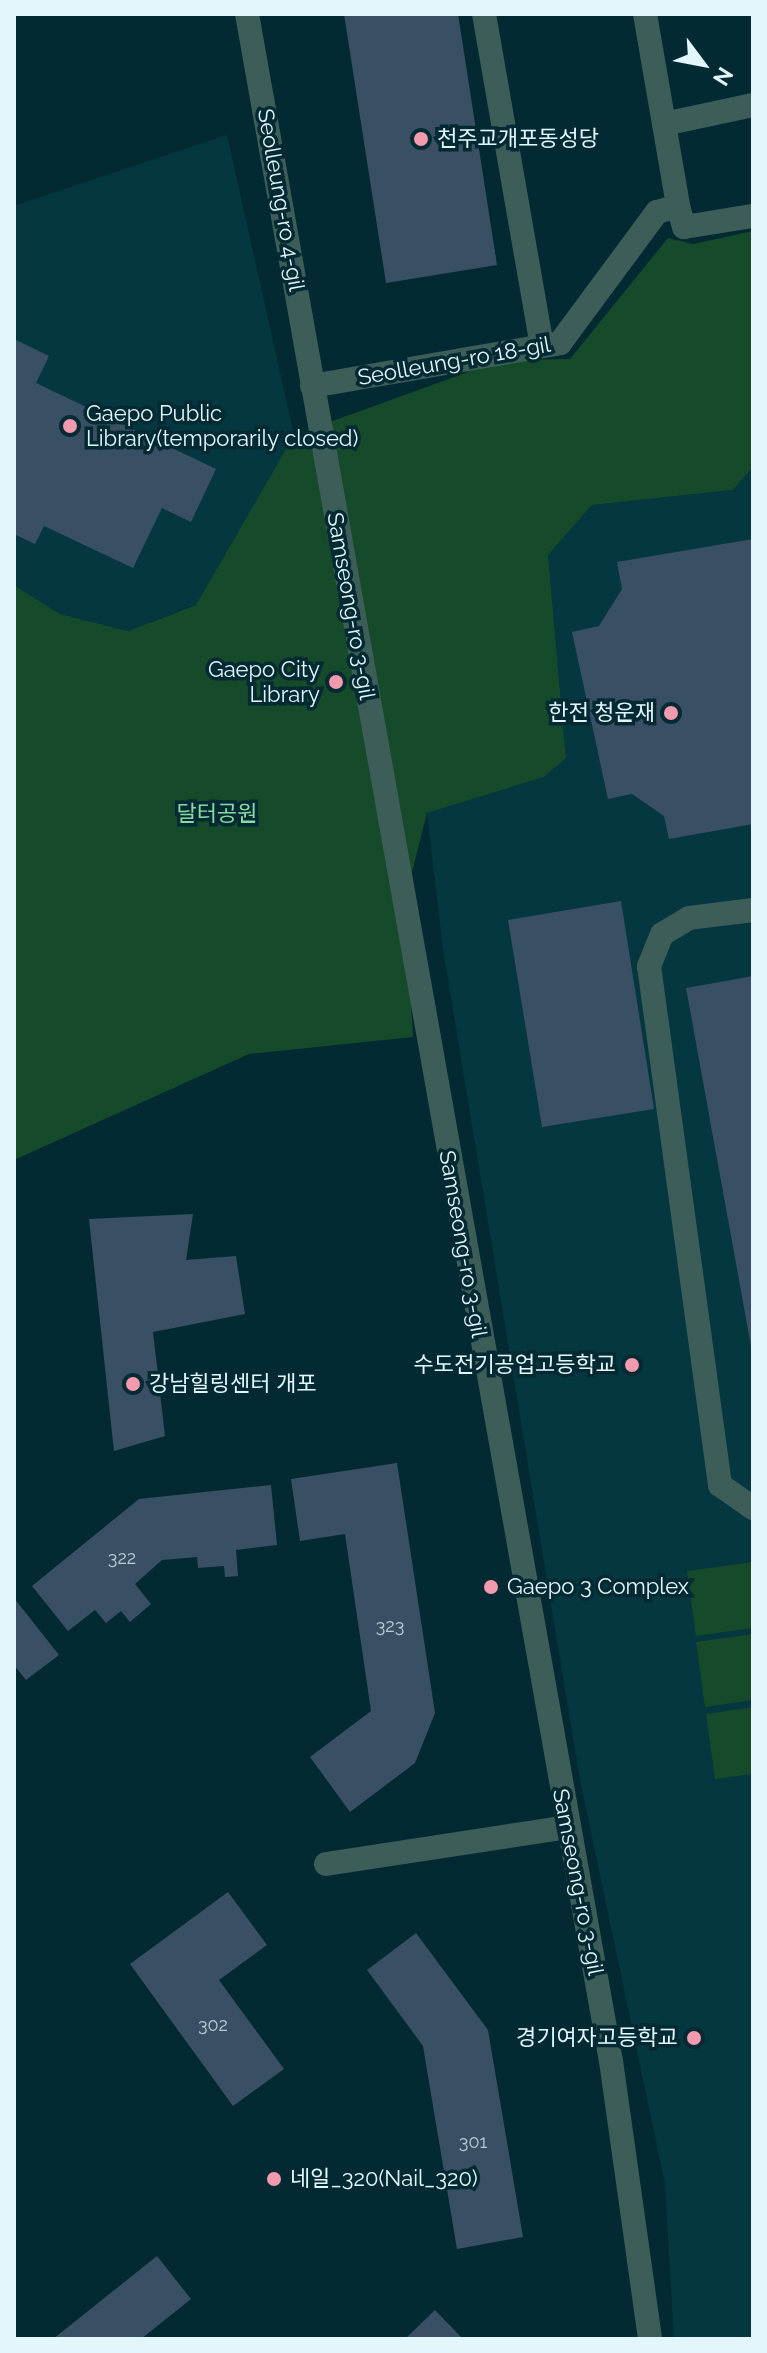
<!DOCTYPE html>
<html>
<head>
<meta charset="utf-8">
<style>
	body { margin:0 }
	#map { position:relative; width:767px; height:2353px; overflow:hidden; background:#032a32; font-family:Raleway,"Noto Sans KR",sans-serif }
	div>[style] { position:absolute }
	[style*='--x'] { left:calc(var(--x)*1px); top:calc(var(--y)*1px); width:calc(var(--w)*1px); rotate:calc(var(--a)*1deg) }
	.built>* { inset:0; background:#053741 }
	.green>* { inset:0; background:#154a2a }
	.building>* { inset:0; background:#395064 }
	.minor>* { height:24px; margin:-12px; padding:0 12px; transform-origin:12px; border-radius:12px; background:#3d5d58 }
	.dots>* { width:22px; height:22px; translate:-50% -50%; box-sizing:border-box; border:4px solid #032a32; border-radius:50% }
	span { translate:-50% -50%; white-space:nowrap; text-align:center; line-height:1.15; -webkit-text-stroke:7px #032a32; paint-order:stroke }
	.number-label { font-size:18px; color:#b8ccd5 }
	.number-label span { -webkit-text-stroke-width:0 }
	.poi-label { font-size:22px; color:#e2f6fb }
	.left { translate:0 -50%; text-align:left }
	.right { translate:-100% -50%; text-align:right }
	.street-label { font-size:22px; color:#e2f6fb }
	.park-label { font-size:22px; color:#87dba1 }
	.frame { position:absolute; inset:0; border:16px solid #e2f6fb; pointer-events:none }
	.north { position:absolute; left:663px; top:24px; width:80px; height:80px; -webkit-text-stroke:6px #032a32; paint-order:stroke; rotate:122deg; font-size:22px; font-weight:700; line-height:32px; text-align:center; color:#e2f6fb }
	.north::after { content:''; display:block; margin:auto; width:28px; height:36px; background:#e2f6fb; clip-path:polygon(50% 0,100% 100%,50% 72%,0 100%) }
</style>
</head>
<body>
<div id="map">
	<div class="built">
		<div style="clip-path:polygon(227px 135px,294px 435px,197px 604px,128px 631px,60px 614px,14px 585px,14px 206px)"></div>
		<div style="clip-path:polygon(753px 467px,753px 2339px,674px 2339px,665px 2184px,580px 1780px,443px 949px,427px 813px,544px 777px,566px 758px,548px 555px,592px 505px,733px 490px)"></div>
	</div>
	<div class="green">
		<div style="clip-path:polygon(753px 231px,753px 467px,733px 490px,592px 505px,548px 555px,566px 758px,544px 777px,427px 813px,405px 900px,413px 1037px,249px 1054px,14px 1160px,14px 585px,60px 614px,128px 631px,196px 605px,294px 435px,501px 360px,570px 359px,668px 238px,693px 244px)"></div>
		<div style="clip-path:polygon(753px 1562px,753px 1628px,696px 1636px,687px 1571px)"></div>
		<div style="clip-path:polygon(753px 1634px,753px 1700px,705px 1707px,696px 1642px)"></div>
		<div style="clip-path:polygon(753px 1707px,753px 1774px,715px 1779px,706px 1714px)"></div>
	</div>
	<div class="building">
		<div style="clip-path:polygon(344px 14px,458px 14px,497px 265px,386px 283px)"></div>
		<div style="clip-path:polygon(14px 339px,49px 356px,36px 383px,216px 469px,191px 522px,162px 508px,133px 568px,44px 526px,35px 544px,14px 534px)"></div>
		<div style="clip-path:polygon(753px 539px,753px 824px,669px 839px,664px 816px,632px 794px,608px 799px,572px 632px,599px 626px,622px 589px,617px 562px)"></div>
		<div style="clip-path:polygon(621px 901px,654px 1109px,542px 1127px,508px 920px)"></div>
		<div style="clip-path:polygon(753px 976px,753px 1346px,751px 1346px,686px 988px)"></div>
		<div style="clip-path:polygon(193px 1214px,186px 1260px,236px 1256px,245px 1314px,153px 1332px,165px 1436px,114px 1451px,89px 1219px)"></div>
		<div style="clip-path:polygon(397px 1463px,435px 1713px,415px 1763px,350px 1812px,310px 1757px,371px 1711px,345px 1534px,300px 1541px,291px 1479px)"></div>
		<div style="clip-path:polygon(271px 1485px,277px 1545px,236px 1550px,238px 1576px,225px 1577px,224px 1566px,198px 1568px,197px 1557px,162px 1560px,135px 1584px,151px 1604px,130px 1622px,121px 1611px,106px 1623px,95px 1610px,68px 1631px,32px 1586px,139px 1499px)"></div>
		<div style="clip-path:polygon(14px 1598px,59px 1655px,26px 1680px,14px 1665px)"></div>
		<div style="clip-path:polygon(228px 1892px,267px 1945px,219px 1980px,284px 2069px,233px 2106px,130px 1964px)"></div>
		<div style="clip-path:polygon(416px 1933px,488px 2030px,523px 2237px,457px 2249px,423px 2046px,367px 1970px)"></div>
		<div style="clip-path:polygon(157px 2256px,191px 2299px,141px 2339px,53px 2339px)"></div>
		<div style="clip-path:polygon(435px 2310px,463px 2339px,405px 2339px)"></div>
	</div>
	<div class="minor">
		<div style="--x:247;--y:14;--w:2079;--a:79.92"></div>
		<div style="--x:611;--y:2061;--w:281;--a:82"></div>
		<div style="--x:484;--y:14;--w:336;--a:80.1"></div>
		<div style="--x:645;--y:14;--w:195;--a:80.2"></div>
		<div style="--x:664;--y:124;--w:91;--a:-12.1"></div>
		<div style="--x:312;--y:386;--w:252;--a:-9.8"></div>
		<div style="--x:560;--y:343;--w:163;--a:-53.5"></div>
		<div style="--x:657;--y:212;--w:22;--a:-16"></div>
		<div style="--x:678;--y:206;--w:22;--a:74"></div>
		<div style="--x:684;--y:227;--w:70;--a:-9.1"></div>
		<div style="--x:753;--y:910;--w:64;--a:172.9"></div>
		<div style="--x:689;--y:918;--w:31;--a:149"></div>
		<div style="--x:662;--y:934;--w:35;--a:112"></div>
		<div style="--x:649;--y:966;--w:524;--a:82.21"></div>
		<div style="--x:720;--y:1485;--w:40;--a:34.9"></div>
		<div style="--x:326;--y:1864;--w:244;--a:-8.7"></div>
	</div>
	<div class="dots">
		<div style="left:421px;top:139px;background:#f29aae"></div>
		<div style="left:70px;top:426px;background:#f29aae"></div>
		<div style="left:336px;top:682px;background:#f29aae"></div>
		<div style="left:671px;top:713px;background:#f29aae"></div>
		<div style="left:632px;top:1365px;background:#f29aae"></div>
		<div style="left:133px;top:1384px;background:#f29aae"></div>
		<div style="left:491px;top:1587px;background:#f29aae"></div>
		<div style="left:694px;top:2038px;background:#f29aae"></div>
		<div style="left:274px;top:2179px;background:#f29aae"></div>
	</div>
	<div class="number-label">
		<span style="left:122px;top:1558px">322</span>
		<span style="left:390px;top:1626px">323</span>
		<span style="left:213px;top:2025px">302</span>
		<span style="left:473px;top:2142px">301</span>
	</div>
	<div class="poi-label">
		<span class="left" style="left:437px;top:139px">천주교개포동성당</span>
		<span class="left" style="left:86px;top:426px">Gaepo Public<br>Library(temporarily closed)</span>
		<span class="right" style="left:320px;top:682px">Gaepo City<br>Library</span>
		<span class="right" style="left:655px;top:713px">한전 청운재</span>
		<span class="right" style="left:616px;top:1365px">수도전기공업고등학교</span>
		<span class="left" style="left:149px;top:1384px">강남힐링센터 개포</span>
		<span class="left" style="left:507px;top:1587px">Gaepo 3 Complex</span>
		<span class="right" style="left:678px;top:2038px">경기여자고등학교</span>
		<span class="left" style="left:290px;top:2179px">네일_320(Nail_320)</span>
	</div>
	<div class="street-label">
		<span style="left:281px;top:200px;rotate:80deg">Seolleung-ro 4-gil</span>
		<span style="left:454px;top:361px;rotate:-10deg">Seolleung-ro 18-gil</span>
		<span style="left:351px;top:606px;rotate:80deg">Samseong-ro 3-gil</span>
		<span style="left:463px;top:1244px;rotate:80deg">Samseong-ro 3-gil</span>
		<span style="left:578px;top:1882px;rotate:79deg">Samseong-ro 3-gil</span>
	</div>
	<div class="park-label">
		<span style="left:217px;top:814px">달터공원</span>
	</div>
	<div class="frame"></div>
	<div class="north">N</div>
</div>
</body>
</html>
